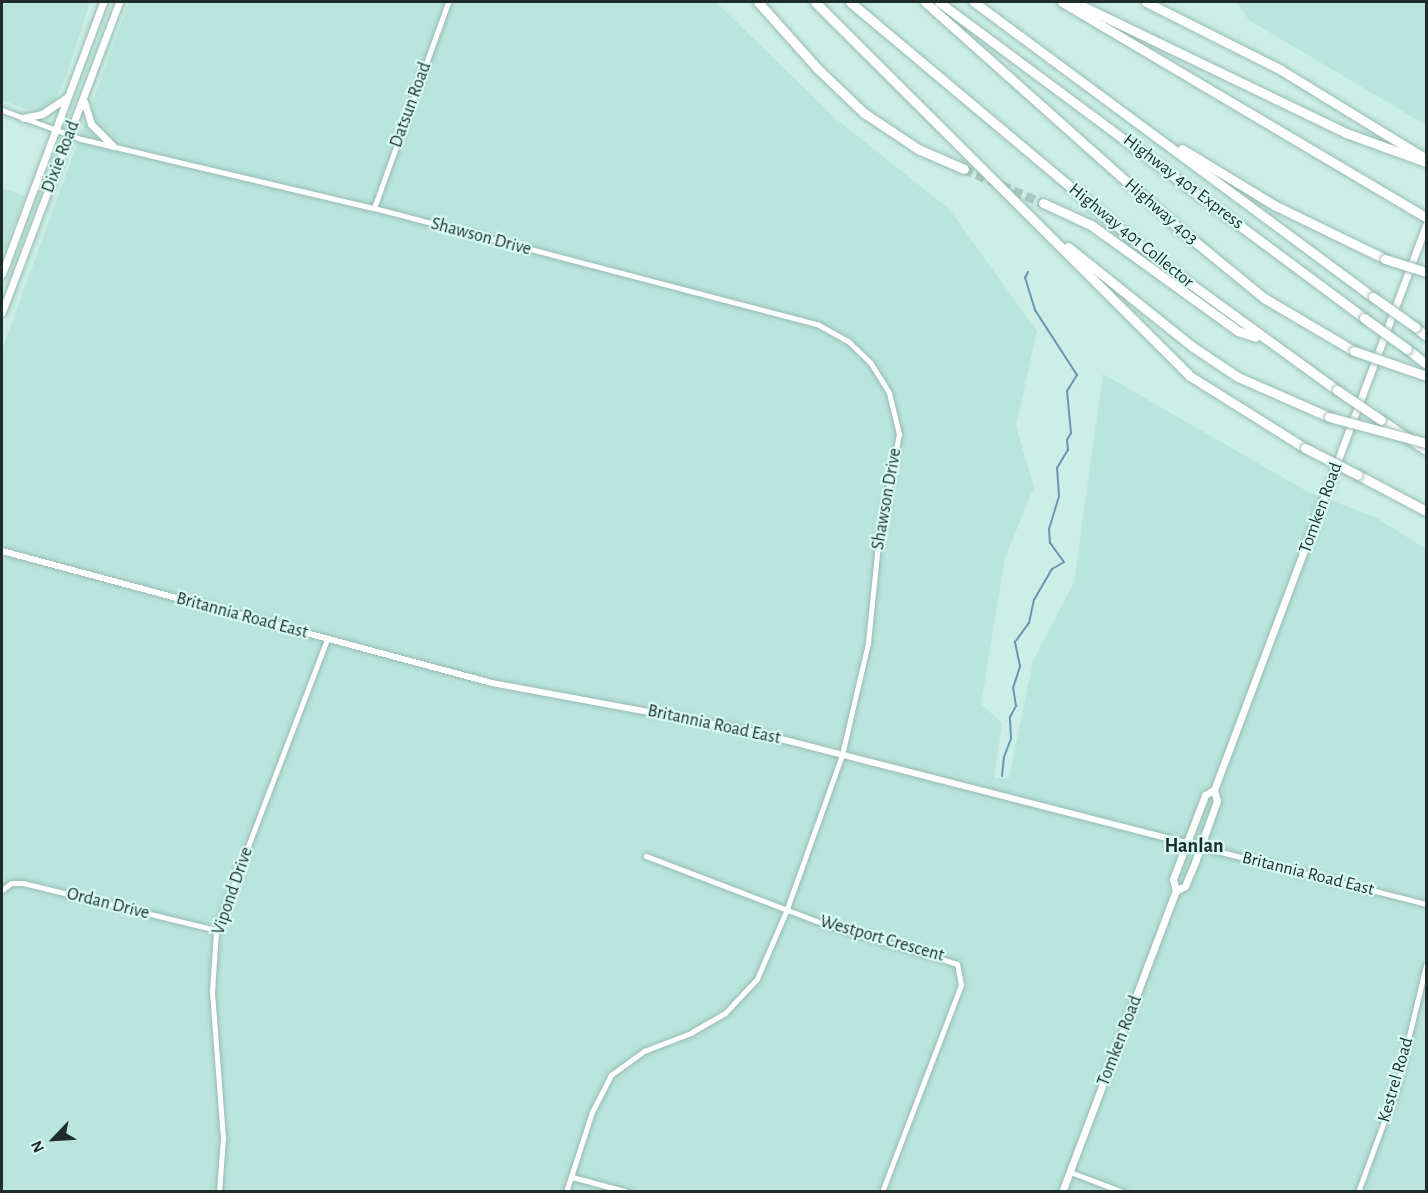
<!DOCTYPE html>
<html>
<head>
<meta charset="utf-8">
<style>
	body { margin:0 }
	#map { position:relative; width:1428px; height:1193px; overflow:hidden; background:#cbeee7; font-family:"Alegreya Sans",sans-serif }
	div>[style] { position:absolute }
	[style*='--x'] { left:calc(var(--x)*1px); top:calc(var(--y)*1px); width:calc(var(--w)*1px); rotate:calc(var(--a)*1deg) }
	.built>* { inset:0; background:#b9e5dc }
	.stream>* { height:2px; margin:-1px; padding:0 1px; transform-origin:1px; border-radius:1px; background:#6c95b1 }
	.motorway-tunnel>* { height:9px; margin-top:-4.5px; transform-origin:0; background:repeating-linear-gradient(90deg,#a9c7c1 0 9px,transparent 0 13.5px) }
	.roads { filter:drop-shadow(0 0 2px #98bab3) drop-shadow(0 0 2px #98bab3) }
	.minor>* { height:5px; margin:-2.5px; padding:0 2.5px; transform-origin:2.5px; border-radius:2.5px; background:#fff }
	.tertiary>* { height:6px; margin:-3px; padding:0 3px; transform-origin:3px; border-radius:3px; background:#fff }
	.secondary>* { height:7px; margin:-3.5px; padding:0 3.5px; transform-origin:3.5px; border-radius:3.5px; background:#fff }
	.motorway>* { height:9px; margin:-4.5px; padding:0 4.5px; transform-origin:4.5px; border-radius:4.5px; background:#fff }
	.bridges { filter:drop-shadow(0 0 2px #98bab3) drop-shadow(0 0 2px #98bab3) }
	.motorway-bridge>* { height:9px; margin:-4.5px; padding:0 4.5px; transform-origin:4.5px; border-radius:4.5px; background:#fff }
	span { translate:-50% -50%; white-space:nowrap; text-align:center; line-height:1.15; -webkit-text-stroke:4.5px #d8fcf5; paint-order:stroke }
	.street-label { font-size:18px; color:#1f2d2a }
	.neighbourhood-label { font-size:20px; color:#1f2d2a; font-weight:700 }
	.frame { position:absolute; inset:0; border:3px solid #1f2d2a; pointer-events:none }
	.north { position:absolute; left:24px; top:1109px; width:60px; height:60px; -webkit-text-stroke:4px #d8fcf5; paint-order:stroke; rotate:245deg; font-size:16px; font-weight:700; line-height:24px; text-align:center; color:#1f2d2a }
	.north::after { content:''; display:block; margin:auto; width:21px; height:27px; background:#1f2d2a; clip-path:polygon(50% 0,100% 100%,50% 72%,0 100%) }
</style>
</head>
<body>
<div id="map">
	<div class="built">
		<div style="clip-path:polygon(2px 2px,90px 2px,68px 71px,55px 100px,44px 110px,34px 112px,2px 100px)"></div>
		<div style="clip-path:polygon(129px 2px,716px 2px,836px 119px,949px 209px,1037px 331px,1016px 426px,1034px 487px,1005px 558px,981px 704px,1002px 723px,994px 778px,1009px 778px,1033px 661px,1074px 582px,1103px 374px,1308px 492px,1375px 517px,1426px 549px,1426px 1191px,2px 1191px,2px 350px)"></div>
		<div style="clip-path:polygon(1236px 2px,1426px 2px,1426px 125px,1249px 20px)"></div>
		<div style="clip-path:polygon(2px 188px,25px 196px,2px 256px)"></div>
	</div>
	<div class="stream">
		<div style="--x:1002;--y:776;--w:19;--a:-84"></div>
		<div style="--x:1004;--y:757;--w:19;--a:-69"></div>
		<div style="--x:1011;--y:739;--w:22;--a:-93"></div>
		<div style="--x:1010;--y:717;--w:13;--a:-61"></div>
		<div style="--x:1016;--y:706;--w:18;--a:-99"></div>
		<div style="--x:1013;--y:688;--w:23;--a:-72"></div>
		<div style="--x:1020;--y:666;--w:25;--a:-102"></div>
		<div style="--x:1015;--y:642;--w:24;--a:-54"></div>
		<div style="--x:1029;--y:623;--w:24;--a:-78"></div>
		<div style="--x:1034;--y:600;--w:36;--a:-60"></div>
		<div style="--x:1052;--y:569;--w:14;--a:-30"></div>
		<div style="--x:1064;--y:562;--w:24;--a:-126"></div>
		<div style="--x:1050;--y:543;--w:14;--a:-94"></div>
		<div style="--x:1049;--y:529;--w:34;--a:-73"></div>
		<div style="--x:1059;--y:496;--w:28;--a:-94"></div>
		<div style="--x:1057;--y:468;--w:21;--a:-59"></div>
		<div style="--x:1068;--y:450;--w:10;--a:-96"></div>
		<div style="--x:1067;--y:440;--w:8;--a:-60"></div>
		<div style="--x:1071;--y:433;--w:42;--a:-95.4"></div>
		<div style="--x:1067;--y:391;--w:19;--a:-58"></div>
		<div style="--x:1077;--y:375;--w:77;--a:-122.9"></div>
		<div style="--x:1035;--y:310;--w:34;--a:-107"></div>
		<div style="--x:1025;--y:278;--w:7;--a:-63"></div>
	</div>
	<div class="motorway-tunnel">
		<div style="--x:964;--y:169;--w:86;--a:23.3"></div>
	</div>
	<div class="roads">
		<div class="minor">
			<div style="--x:2;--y:110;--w:84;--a:20.2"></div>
			<div style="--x:81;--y:139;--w:301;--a:13.3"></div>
			<div style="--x:374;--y:208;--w:458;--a:14.7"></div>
			<div style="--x:817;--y:324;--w:35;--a:29"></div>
			<div style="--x:848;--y:341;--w:30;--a:44"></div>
			<div style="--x:870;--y:362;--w:36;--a:58"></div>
			<div style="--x:889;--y:393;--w:42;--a:76.3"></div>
			<div style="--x:899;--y:434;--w:112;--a:100.8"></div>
			<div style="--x:878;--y:544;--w:100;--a:95.8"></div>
			<div style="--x:868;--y:643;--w:115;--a:103.1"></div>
			<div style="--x:842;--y:755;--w:164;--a:109.7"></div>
			<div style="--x:787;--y:909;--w:76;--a:113.2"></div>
			<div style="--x:757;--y:979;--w:47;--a:133.3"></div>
			<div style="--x:725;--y:1013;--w:39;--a:150"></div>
			<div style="--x:691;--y:1033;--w:50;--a:159"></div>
			<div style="--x:644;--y:1051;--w:41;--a:144"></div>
			<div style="--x:611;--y:1075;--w:42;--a:117.2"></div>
			<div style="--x:592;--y:1112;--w:84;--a:108"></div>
			<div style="--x:374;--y:208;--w:219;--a:-70.2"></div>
			<div style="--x:1201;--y:847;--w:232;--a:14.2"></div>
			<div style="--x:646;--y:856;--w:191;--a:20.9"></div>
			<div style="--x:824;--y:924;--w:139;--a:16.7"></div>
			<div style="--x:957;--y:964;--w:21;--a:79"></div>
			<div style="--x:961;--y:985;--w:222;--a:110.9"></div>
			<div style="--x:2;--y:890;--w:11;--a:-38"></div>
			<div style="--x:11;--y:883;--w:12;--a:0"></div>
			<div style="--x:23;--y:883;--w:199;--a:13.7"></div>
			<div style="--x:1070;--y:1172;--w:57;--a:20.7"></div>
			<div style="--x:572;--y:1177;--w:58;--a:15"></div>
			<div style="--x:219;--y:1192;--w:54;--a:-85.8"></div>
			<div style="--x:223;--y:1138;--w:146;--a:-94.3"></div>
			<div style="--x:212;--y:992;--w:62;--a:-86.3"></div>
			<div style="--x:216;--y:930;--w:311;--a:-69.1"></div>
			<div style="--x:1358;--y:1192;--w:113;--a:-69.8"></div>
			<div style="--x:1397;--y:1086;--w:124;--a:-76.5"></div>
		</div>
		<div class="tertiary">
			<div style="--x:2;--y:551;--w:507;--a:15.08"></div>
			<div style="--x:492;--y:683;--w:258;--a:10.5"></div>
			<div style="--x:746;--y:730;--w:470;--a:14.4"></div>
		</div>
		<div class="secondary">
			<div style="--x:84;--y:101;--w:24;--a:73"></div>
			<div style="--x:91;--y:124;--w:31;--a:45"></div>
			<div style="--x:23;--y:118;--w:19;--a:-12"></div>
			<div style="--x:42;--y:114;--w:29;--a:-34"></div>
			<div style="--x:2;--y:274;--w:290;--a:-69.6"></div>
			<div style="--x:2;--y:312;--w:331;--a:-69.3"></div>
			<div style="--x:1176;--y:891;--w:10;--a:-29"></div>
			<div style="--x:1185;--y:886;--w:26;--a:-67"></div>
			<div style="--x:1195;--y:862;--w:65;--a:-70.2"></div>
			<div style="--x:1217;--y:801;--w:11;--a:-105"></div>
			<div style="--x:1214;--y:790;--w:603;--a:-69.43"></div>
			<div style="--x:1062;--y:1192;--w:322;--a:-69.3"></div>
			<div style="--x:1176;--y:891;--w:12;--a:-104"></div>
			<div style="--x:1173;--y:879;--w:90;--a:-69.1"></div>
			<div style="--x:1205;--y:795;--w:10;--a:-29"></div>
		</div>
		<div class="motorway">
			<div style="--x:758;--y:2;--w:89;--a:48.2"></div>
			<div style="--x:817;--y:68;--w:65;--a:43.8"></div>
			<div style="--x:864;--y:113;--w:65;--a:33.7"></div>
			<div style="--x:918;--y:149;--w:50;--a:23.5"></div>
			<div style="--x:815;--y:2;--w:530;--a:44.92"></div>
			<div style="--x:1190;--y:376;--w:136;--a:32.1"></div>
			<div style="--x:850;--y:2;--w:398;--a:40"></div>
			<div style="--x:1155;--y:258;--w:225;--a:36"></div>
			<div style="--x:925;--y:2;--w:336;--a:41.7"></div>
			<div style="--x:1176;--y:226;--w:114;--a:39.3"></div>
			<div style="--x:1264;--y:298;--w:104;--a:30.5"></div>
			<div style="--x:939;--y:2;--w:530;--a:36.63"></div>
			<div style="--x:974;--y:2;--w:496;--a:36.5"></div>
			<div style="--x:1062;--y:2;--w:423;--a:30.6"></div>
			<div style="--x:1074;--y:2;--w:302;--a:25.7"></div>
			<div style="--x:1346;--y:133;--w:85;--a:19.9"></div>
			<div style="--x:1146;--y:2;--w:151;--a:26.7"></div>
			<div style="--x:1281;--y:70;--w:170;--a:31.5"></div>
			<div style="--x:1182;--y:149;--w:108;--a:31.3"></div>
			<div style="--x:1274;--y:205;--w:123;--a:25.9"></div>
			<div style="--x:1043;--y:203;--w:53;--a:24.6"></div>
			<div style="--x:1091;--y:225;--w:181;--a:35.8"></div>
			<div style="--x:1238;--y:331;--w:18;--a:19"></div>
			<div style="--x:1068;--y:247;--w:160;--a:38.7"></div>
			<div style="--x:1193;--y:347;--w:54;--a:33.7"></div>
			<div style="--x:1238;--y:377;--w:99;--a:23.7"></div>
			<div style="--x:1415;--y:327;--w:14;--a:39"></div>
			<div style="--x:1407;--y:349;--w:24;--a:38"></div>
			<div style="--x:1381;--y:420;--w:54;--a:33.7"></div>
			<div style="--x:1358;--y:475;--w:77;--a:27.9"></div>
		</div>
	</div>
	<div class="bridges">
		<div class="motorway-bridge">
			<div style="--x:1385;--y:259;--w:43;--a:17.6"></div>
			<div style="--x:1373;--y:297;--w:52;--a:35.5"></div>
			<div style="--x:1364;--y:318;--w:53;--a:35.8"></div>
			<div style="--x:1354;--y:351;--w:76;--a:19.1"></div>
			<div style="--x:1337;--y:390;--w:53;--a:34.3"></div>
			<div style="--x:1329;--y:417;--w:100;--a:15"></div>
			<div style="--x:1305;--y:448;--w:59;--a:27"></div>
		</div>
	</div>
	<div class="street-label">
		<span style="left:411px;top:105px;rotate:-70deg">Datsun Road</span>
		<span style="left:61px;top:157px;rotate:-69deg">Dixie Road</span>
		<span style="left:1183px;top:182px;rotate:37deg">Highway 401 Express</span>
		<span style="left:1161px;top:212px;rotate:41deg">Highway 403</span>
		<span style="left:1131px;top:236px;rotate:39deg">Highway 401 Collector</span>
		<span style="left:481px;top:237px;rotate:15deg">Shawson Drive</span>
		<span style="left:887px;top:499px;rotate:-80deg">Shawson Drive</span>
		<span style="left:1321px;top:508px;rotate:-70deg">Tomken Road</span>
		<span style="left:242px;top:616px;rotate:15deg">Britannia Road East</span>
		<span style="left:714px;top:725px;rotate:12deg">Britannia Road East</span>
		<span style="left:1308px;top:874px;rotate:14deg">Britannia Road East</span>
		<span style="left:233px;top:891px;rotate:-71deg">Vipond Drive</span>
		<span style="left:108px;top:904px;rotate:14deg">Ordan Drive</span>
		<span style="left:882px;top:939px;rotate:16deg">Westport Crescent</span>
		<span style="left:1120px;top:1041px;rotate:-69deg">Tomken Road</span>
		<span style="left:1396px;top:1080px;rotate:-74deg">Kestrel Road</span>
	</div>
	<div class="neighbourhood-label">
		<span style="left:1194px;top:846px">Hanlan</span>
	</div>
	<div class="frame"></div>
	<div class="north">N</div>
</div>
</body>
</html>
